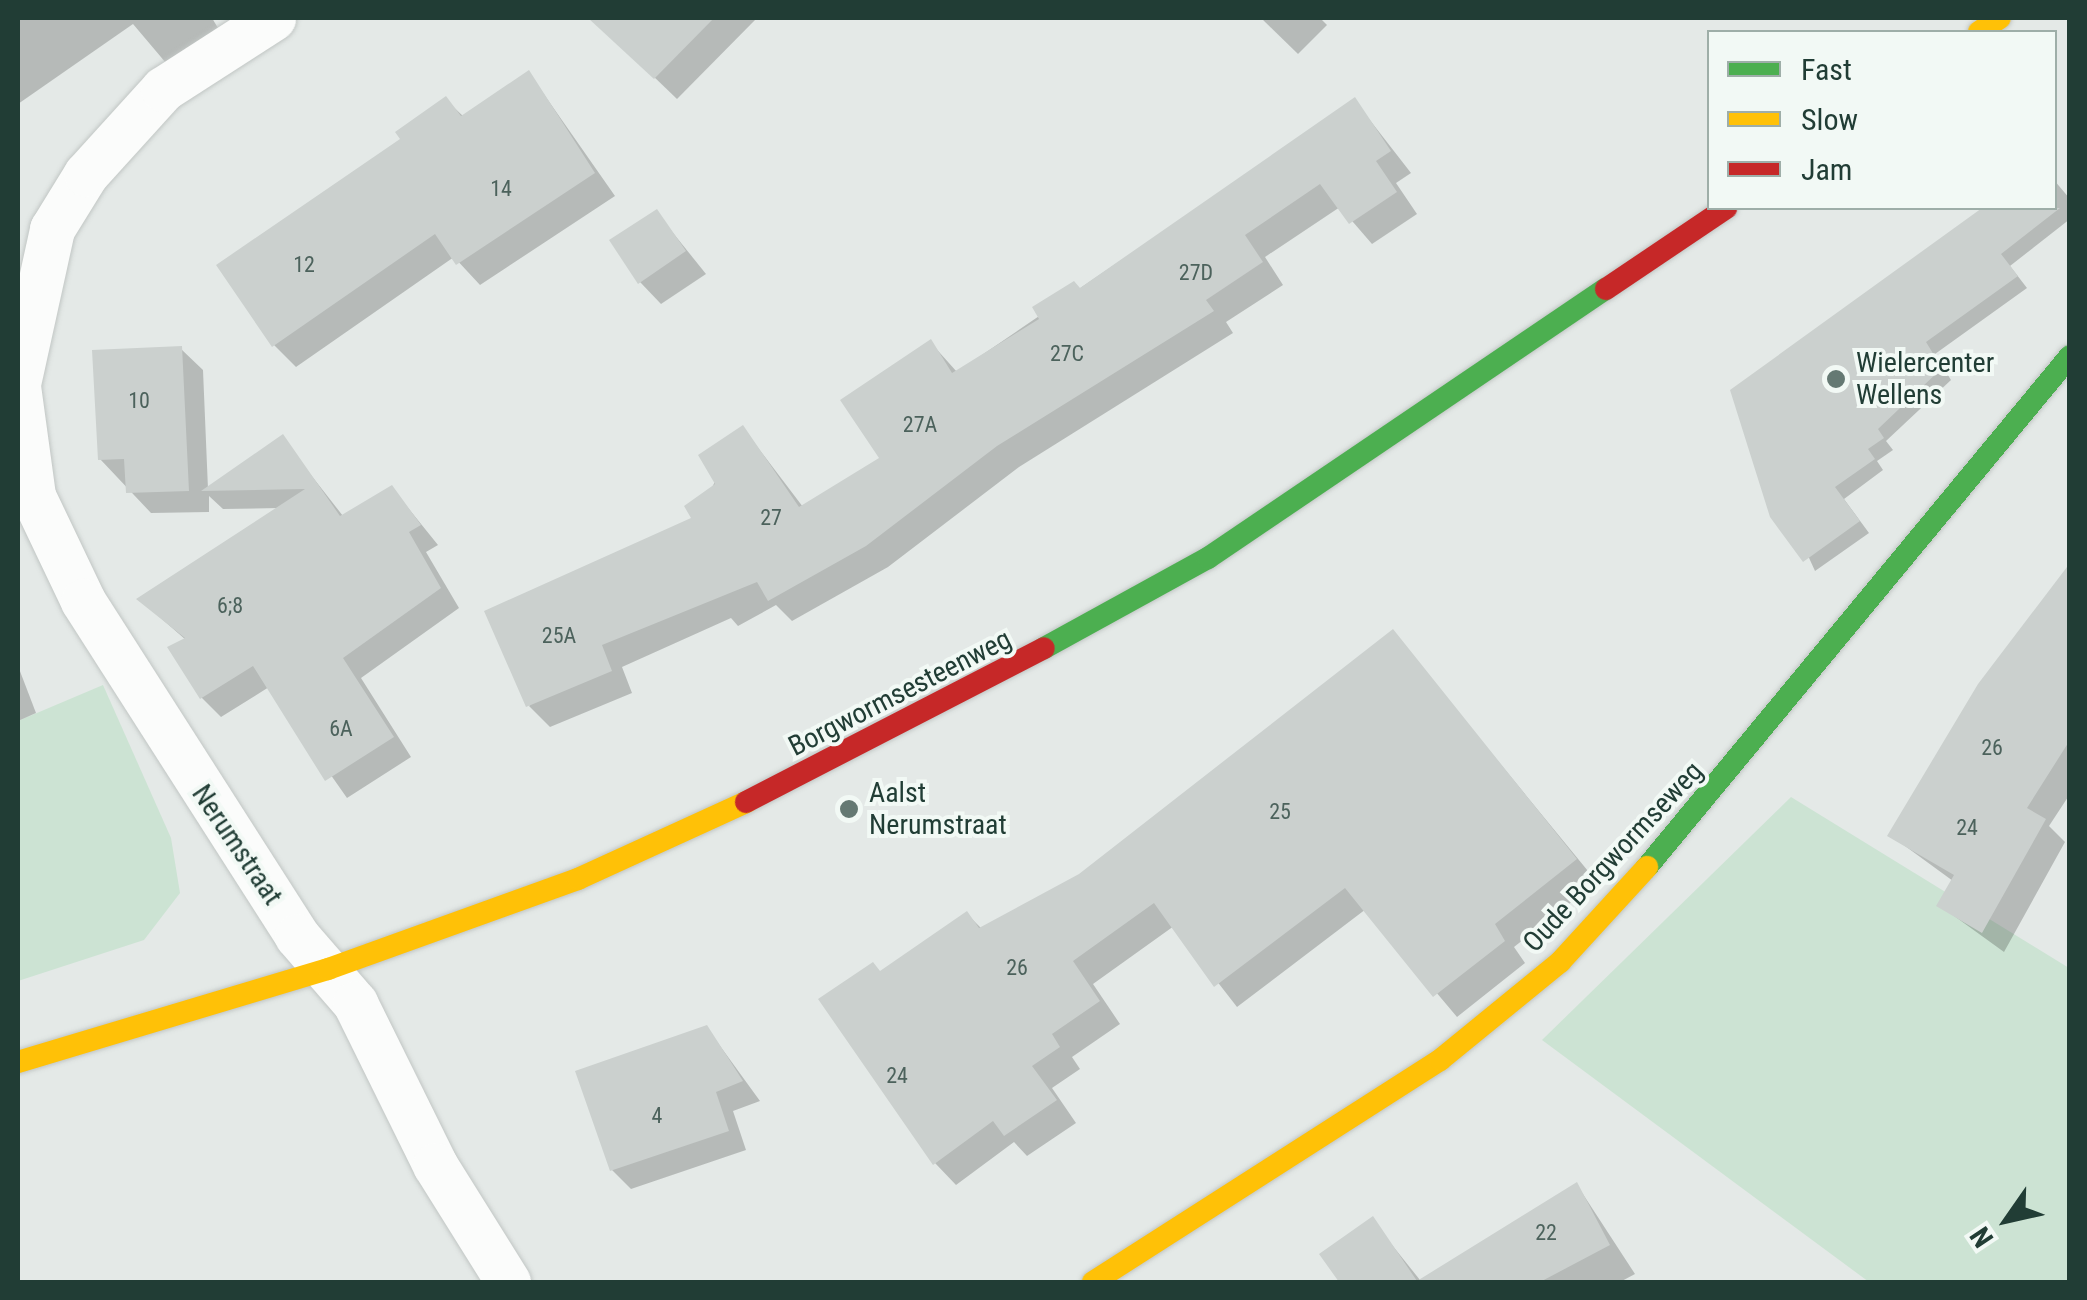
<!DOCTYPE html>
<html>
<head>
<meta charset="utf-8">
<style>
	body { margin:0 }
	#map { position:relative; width:2087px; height:1300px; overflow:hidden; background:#e4e9e7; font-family:"Roboto Condensed",sans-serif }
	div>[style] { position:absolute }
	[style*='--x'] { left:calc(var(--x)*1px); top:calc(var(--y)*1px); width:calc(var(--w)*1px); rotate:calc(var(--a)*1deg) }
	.green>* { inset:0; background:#cce3d3 }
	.shadow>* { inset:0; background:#0003 }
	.building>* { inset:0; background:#cbd0ce }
	.roads { filter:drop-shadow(0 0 2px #c1c6c4) drop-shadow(0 0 2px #c1c6c4) }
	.street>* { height:45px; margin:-22.5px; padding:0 22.5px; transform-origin:22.5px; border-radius:22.5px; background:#fbfcfb }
	.fast>* { height:22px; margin:-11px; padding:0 11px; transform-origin:11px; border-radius:11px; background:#4caf50 }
	.slow>* { height:22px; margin:-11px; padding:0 11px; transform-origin:11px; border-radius:11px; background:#ffc107 }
	.jam>* { height:22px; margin:-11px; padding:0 11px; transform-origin:11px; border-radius:11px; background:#c62828 }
	.dots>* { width:28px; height:28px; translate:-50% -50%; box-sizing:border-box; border:5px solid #f2f9f5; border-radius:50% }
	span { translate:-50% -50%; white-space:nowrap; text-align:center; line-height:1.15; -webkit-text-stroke:8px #f2f9f5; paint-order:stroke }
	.number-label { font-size:22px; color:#4c625c }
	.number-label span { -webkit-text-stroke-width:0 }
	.poi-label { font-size:28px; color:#213d35 }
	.left { translate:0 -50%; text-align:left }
	.street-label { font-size:28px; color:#213d35 }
	.frame { position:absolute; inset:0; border:20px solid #213d35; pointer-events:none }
	.legend { position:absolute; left:1707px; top:30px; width:350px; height:180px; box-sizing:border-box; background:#f2f9f5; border:2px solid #9eaea8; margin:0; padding:12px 18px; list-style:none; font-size:30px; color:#213d35 }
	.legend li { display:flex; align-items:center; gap:20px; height:50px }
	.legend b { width:50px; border:2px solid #9eaea8 }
	.north { position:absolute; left:1957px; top:1170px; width:100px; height:100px; -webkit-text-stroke:8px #f2f9f5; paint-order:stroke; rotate:236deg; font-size:28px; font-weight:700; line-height:40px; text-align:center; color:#213d35 }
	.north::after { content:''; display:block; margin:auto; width:35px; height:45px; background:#213d35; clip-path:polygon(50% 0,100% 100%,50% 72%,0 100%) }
</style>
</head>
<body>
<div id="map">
	<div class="green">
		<div style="clip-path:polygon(103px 685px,171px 838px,180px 893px,144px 940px,18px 981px,18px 721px)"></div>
		<div style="clip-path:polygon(1791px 797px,2069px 968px,2069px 1282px,1869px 1282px,1542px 1040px)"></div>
	</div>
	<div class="shadow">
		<div style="clip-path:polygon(18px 18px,212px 18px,218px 28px,166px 63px,133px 24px,18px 104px)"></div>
		<div style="clip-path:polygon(607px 18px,757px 18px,677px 99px,600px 25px)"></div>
		<div style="clip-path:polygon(1261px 18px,1320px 18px,1327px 25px,1298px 54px)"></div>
		<div style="clip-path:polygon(529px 73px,615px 196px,480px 285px,454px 257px,296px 367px,274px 345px,403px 140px,445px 99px,464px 117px)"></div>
		<div style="clip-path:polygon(1355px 101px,1411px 173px,1396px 183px,1417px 214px,1372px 244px,1340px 207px,1265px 257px,1283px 285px,1226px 322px,1233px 333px,1019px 467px,888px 567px,792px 621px,776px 605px,738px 626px,731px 618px,622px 667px,632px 693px,550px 727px,529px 706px,695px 520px,743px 428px,803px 507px,883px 459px,931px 343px,957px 372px)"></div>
		<div style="clip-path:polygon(2054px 180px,2070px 199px,2070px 219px,2010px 266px,2027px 288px,1935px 354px,1951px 380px,1886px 441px,1893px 450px,1877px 461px,1883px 470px,1844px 499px,1869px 533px,1815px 571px,1733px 391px,1985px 208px,2054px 208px)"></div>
		<div style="clip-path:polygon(657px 213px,706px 274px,661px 304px,640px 282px)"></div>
		<div style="clip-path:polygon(181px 349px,203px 370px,208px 489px,282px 438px,343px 516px,392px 488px,438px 545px,426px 552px,459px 608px,361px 678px,411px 757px,347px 798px,269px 687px,221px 717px,201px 697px,186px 640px,140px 600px,280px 508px,223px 509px,209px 496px,209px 512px,151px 513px,100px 459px)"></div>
		<div style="clip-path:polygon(2070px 565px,2070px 794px,2049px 826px,2065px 842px,2004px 952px,1939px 905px,1953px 881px,1890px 835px)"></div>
		<div style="clip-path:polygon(1393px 633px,1597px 882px,1514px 947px,1525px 963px,1457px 1017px,1366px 909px,1237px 1007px,1174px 926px,1093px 984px,1120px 1024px,1072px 1057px,1080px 1069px,1052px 1088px,1076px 1123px,1027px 1156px,1014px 1142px,956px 1185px,935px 1163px,881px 973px,967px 914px,982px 929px,1081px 876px)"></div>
		<div style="clip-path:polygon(18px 666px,36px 713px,18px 721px)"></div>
		<div style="clip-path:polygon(707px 1028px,760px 1101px,733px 1111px,746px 1150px,631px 1189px,612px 1170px)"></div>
		<div style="clip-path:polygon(1577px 1185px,1635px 1274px,1620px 1282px,1346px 1282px,1323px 1255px,1372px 1220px,1420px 1280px)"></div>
	</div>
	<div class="building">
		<div style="clip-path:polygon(588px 18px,714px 18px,654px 79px)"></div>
		<div style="clip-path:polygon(529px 70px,595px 173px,456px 265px,435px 234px,272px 347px,216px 265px,400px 139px,395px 132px,446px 96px,461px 116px)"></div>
		<div style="clip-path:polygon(1355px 97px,1391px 151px,1376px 161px,1397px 192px,1349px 224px,1320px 184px,1245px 235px,1263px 262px,1206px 300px,1214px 311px,997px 446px,866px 546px,768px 601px,757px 582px,602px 645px,612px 671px,526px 707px,484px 611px,691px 518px,684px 506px,715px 484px,698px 455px,743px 425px,799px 507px,879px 458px,840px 400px,931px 339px,952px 373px,1039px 319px,1032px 307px,1074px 281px,1080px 288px)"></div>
		<div style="clip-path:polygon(1982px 208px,2060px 208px,2001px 254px,2018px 276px,1926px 342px,1942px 368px,1878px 429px,1884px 438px,1868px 449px,1875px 459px,1835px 487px,1860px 521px,1803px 562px,1770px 517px,1730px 390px)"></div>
		<div style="clip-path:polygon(657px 209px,686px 251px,638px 284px,609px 240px)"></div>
		<div style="clip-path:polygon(182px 346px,189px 491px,126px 493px,124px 459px,98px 460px,92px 350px)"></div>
		<div style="clip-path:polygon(283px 434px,340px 516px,392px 485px,421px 525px,409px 532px,441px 588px,343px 658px,394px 737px,325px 781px,253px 666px,200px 699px,167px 647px,185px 638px,136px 599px,305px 489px,201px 491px)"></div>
		<div style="clip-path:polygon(2070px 563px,2070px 740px,2027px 808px,2046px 819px,1982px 933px,1936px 906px,1954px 875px,1887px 836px,1978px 684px)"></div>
		<div style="clip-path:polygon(1393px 629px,1577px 859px,1495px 924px,1505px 941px,1433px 997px,1345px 888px,1214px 987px,1154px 903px,1073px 961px,1100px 1001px,1052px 1034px,1060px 1047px,1032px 1066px,1057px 1100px,1004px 1136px,993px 1121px,933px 1165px,818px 999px,873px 962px,880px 971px,967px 911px,979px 928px,1079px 874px)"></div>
		<div style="clip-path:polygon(707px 1025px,743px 1081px,716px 1092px,729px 1131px,610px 1171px,575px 1071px)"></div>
		<div style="clip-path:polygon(1577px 1182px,1610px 1245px,1540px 1282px,1339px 1282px,1319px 1254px,1373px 1216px,1417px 1281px)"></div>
	</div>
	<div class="roads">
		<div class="street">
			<div style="--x:18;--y:384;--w:159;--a:-77.6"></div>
			<div style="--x:52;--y:229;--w:65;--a:-58.3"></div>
			<div style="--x:86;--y:174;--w:115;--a:-47.8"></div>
			<div style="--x:163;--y:89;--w:131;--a:-32.8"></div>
			<div style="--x:18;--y:386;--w:111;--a:82.2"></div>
			<div style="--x:33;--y:496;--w:116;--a:64.5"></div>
			<div style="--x:83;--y:601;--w:398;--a:57.4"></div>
			<div style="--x:297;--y:936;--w:89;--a:49.1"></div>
			<div style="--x:355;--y:1003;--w:181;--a:63.7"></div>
			<div style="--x:435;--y:1165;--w:138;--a:58"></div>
		</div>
		<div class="fast">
			<div style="--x:1044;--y:648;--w:187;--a:-28.8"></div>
			<div style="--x:1208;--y:558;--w:480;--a:-34.1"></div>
			<div style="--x:1647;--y:867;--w:663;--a:-50.38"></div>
		</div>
		<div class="slow">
			<div style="--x:1979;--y:32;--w:25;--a:-34"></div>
			<div style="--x:18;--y:1062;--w:324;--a:-16.7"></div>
			<div style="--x:328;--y:969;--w:266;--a:-19.8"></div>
			<div style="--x:578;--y:879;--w:185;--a:-24.6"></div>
			<div style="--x:1093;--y:1282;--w:412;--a:-32.6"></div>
			<div style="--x:1440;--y:1060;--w:155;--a:-39.2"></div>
			<div style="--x:1560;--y:962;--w:129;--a:-47.5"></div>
		</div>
		<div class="jam">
			<div style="--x:1606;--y:289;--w:145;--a:-34"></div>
			<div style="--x:746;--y:802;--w:335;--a:-27.3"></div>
		</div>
	</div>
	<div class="dots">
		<div style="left:1836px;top:379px;background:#657973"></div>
		<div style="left:849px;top:809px;background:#657973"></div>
	</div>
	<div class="number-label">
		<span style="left:501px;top:189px">14</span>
		<span style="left:304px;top:265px">12</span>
		<span style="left:1196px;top:273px">27D</span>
		<span style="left:1067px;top:354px">27C</span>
		<span style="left:139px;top:401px">10</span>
		<span style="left:920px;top:425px">27A</span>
		<span style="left:771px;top:518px">27</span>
		<span style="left:230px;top:606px">6;8</span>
		<span style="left:559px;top:636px">25A</span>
		<span style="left:341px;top:729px">6A</span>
		<span style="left:1992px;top:748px">26</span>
		<span style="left:1280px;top:812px">25</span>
		<span style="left:1967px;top:828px">24</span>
		<span style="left:1017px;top:968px">26</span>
		<span style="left:897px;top:1076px">24</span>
		<span style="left:657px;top:1116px">4</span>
		<span style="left:1546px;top:1233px">22</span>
	</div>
	<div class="poi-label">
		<span class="left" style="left:1856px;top:379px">Wielercenter<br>Wellens</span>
		<span class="left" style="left:869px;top:809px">Aalst<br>Nerumstraat</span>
	</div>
	<div class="street-label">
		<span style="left:900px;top:693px;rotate:-27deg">Borgwormsesteenweg</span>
		<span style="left:237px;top:845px;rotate:56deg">Nerumstraat</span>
		<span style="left:1613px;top:857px;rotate:-47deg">Oude Borgwormseweg</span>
	</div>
	<div class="frame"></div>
	<ul class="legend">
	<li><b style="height:12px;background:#4caf50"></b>Fast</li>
	<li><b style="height:12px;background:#ffc107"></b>Slow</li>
	<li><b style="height:12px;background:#c62828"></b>Jam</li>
	</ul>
	<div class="north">N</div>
</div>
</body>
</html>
